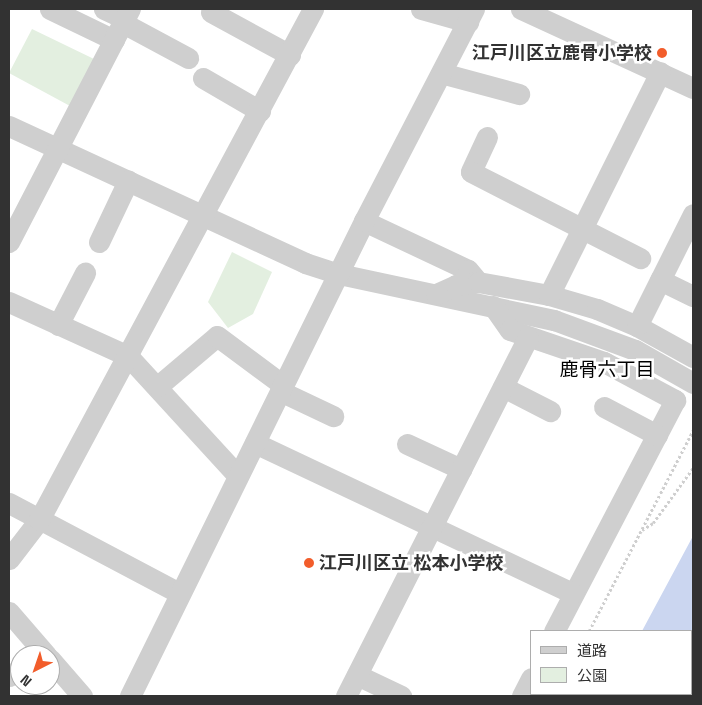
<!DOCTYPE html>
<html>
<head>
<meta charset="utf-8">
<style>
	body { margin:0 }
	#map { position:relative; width:702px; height:705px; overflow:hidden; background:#fff; font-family:"Space Grotesk","Noto Sans JP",sans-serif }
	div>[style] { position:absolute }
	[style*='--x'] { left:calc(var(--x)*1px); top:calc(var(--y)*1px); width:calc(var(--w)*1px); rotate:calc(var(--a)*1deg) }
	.green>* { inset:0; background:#e3efe0 }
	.water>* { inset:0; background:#cbd6f0 }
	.path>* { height:2.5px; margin-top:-1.25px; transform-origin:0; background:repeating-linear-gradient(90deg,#cfcfcf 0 2.5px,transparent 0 5px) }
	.minor>* { height:21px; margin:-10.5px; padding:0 10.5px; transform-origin:10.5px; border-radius:10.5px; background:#cfcfcf }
	.dots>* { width:14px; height:14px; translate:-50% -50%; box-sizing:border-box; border:2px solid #fff; border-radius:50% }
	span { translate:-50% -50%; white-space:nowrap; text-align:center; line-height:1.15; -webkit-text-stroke:5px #fff; paint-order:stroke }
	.poi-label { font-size:18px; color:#323232; font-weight:700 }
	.right { translate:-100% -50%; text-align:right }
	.left { translate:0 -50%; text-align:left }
	.neighbourhood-label { font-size:19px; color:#000 }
	.frame { position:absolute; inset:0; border:10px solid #323232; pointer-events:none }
	.legend { position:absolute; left:530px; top:630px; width:162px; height:65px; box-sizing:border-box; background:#fff; border:1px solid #adadad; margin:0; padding:6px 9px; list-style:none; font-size:15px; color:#323232 }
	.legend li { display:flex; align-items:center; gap:10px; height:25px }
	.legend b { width:25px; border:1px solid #adadad }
	.north { position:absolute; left:10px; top:645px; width:50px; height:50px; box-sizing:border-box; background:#fff; border:1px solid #adadad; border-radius:50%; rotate:221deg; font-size:14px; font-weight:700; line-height:20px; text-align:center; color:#323232 }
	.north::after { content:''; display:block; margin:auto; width:18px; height:22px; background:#f25d2b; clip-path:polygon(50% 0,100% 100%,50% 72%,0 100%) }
</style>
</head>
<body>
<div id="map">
	<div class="green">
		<div style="clip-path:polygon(32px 29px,94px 59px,70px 106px,9px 73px)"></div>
		<div style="clip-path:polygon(232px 252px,272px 272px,253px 314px,228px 328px,208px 302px)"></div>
	</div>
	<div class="water">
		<div style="clip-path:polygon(693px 536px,693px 696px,607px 696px,691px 694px,691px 631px,642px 631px)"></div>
	</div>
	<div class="path">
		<div style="--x:642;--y:530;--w:13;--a:-32"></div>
		<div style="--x:653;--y:523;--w:68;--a:-54"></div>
		<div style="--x:589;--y:631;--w:226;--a:-62.6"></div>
		<div style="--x:555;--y:696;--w:2;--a:-63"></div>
	</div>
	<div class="minor">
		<div style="--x:50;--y:9;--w:71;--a:25.8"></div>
		<div style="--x:104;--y:9;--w:23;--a:25"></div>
		<div style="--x:421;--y:9;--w:49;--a:15.5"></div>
		<div style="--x:521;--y:9;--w:189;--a:24.7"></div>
		<div style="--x:211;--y:12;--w:90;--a:28.6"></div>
		<div style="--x:123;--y:23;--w:74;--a:28.3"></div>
		<div style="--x:441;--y:73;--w:81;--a:15.1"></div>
		<div style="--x:203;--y:78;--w:66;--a:30.1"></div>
		<div style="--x:9;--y:126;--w:326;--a:24.8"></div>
		<div style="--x:305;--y:263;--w:36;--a:18"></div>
		<div style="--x:339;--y:274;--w:220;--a:12.1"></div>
		<div style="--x:554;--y:320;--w:86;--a:20.3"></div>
		<div style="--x:635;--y:350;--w:67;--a:29.6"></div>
		<div style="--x:487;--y:137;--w:38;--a:115"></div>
		<div style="--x:471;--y:172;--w:190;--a:27"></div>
		<div style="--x:364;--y:221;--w:115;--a:25.2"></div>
		<div style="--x:468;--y:270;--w:16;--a:50"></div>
		<div style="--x:9;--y:242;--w:263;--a:-62.6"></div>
		<div style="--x:99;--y:242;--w:68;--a:-64.6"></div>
		<div style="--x:660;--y:280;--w:37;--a:26"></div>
		<div style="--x:436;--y:294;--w:22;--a:-24"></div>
		<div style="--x:456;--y:285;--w:22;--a:-8"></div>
		<div style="--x:478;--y:282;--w:72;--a:10.4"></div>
		<div style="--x:549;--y:295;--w:50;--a:16.3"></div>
		<div style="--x:597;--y:309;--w:43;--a:23"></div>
		<div style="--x:637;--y:326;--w:64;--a:29"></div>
		<div style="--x:549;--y:295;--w:249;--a:-63.5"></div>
		<div style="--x:9;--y:302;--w:131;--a:24.4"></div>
		<div style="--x:128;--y:356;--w:161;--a:47.5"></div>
		<div style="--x:493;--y:306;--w:29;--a:55"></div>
		<div style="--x:510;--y:330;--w:99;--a:18.8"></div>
		<div style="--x:604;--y:362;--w:81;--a:28.2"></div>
		<div style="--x:675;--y:400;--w:261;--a:117.6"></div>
		<div style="--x:58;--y:325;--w:59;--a:-62.6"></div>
		<div style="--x:637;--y:326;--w:125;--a:-63.4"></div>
		<div style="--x:158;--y:386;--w:77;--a:-40.3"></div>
		<div style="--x:217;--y:336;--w:82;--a:36.6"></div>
		<div style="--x:503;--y:387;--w:53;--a:27.1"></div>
		<div style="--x:280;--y:391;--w:59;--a:25.3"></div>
		<div style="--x:604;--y:407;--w:60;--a:27.8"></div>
		<div style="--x:255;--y:443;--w:352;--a:25.3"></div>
		<div style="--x:407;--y:444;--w:60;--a:24.8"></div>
		<div style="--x:9;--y:503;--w:192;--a:27.9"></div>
		<div style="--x:9;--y:559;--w:49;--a:-52.4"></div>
		<div style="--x:39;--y:520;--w:580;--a:-61.8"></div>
		<div style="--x:9;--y:612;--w:57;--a:49.3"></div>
		<div style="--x:50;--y:659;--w:49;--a:49.1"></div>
		<div style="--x:357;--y:675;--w:49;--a:25.5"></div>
		<div style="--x:9;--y:676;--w:13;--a:-32"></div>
		<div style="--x:130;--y:696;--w:530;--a:-63.77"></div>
		<div style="--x:364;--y:221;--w:239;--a:-62.6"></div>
		<div style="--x:346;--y:696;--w:402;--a:-63.1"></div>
		<div style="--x:522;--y:696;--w:20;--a:-63"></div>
	</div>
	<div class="dots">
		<div style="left:662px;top:53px;background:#f25d2b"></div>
		<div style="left:309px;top:563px;background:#f25d2b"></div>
	</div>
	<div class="poi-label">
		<span class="right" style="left:652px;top:53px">江戸川区立鹿骨小学校</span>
		<span class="left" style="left:319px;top:563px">江戸川区立 松本小学校</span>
	</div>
	<div class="neighbourhood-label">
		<span style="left:607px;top:370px">鹿骨六丁目</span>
	</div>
	<div class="frame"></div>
	<ul class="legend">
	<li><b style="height:6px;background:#cfcfcf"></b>道路</li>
	<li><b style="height:14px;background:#e3efe0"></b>公園</li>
	</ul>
	<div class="north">N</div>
</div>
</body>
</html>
